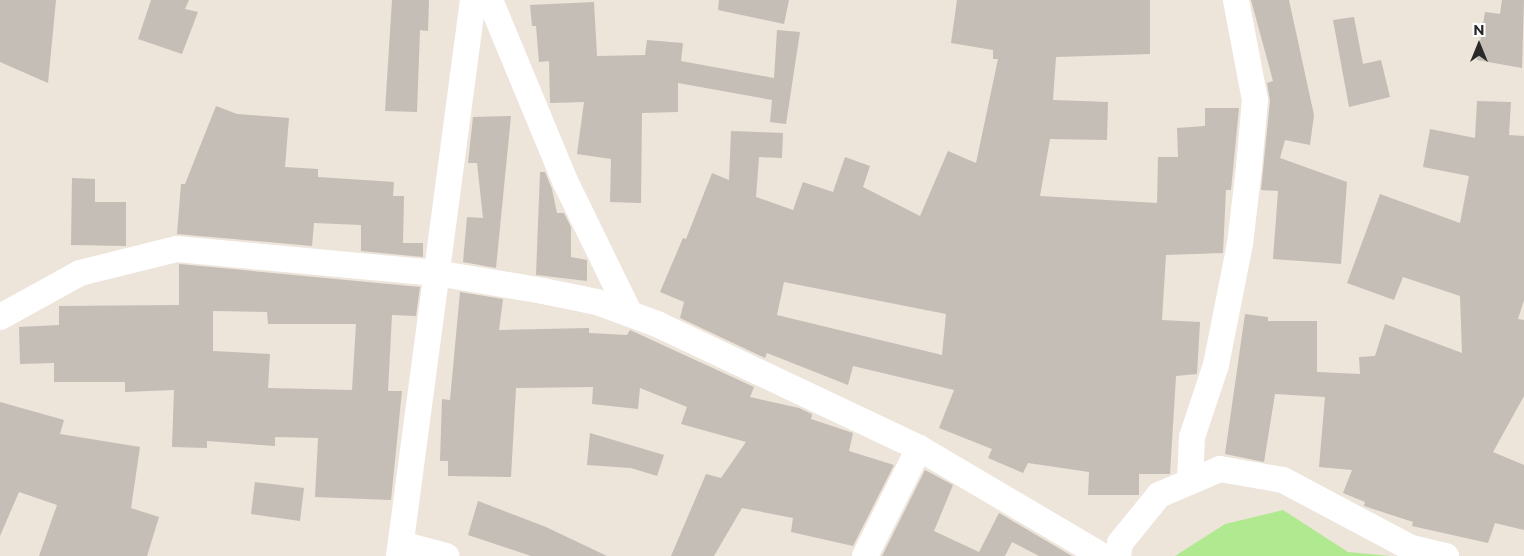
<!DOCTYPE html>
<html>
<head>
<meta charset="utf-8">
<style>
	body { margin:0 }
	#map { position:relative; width:1524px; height:556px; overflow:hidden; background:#ede4da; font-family:Montserrat,sans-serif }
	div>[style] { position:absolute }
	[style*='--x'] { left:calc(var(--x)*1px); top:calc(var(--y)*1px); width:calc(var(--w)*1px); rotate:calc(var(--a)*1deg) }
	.green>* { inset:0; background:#b1e991 }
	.building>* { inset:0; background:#c4beb7 }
	.minor>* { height:26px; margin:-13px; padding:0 13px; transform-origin:13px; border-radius:13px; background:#fff }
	span { translate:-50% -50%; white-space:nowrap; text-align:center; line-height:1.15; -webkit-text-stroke:4px #fff; paint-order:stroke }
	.north { position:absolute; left:1454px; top:20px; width:50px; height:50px; -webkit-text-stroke:4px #fff; paint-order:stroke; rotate:0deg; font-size:14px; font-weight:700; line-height:20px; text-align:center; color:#292929 }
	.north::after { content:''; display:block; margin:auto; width:18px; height:22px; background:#292929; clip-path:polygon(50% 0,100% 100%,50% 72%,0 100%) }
</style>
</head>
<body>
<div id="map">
	<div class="green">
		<div style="clip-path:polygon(1283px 510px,1348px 552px,1390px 556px,1175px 556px,1225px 524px)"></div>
	</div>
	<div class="building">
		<div style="clip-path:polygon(0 0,56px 0,48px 83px,0 62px)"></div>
		<div style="clip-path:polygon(151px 0,189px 0,185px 9px,198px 12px,182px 54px,138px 39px)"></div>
		<div style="clip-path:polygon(392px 0,429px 0,428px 31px,420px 30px,417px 112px,385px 111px)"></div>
		<div style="clip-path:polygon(719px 0,789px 0,784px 24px,718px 10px)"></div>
		<div style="clip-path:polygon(evenodd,957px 0,1150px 0,1150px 54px,1056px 57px,1053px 100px,1108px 102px,1107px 140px,1050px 139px,1040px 196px,1157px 203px,1158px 157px,1178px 157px,1177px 128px,1205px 126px,1205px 108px,1239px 108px,1231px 190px,1226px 190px,1223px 253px,1166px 255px,1162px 320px,1200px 322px,1197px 374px,1176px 376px,1170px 474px,1139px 474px,1139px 495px,1088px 495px,1089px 472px,1028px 463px,1023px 473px,988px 458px,992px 449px,939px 428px,954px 390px,853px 366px,848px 385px,767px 353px,765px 358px,680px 318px,684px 302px,660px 292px,683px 238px,686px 239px,712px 173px,729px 180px,731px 131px,783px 133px,782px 158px,759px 157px,756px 197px,793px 210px,803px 182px,833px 192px,845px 157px,870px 166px,863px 187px,920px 216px,948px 151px,976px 163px,998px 59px,993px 59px,993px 50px,951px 43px,957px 0,784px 282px,946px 314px,942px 355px,777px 315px,784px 282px)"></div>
		<div style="clip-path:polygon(1251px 0,1289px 0,1314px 115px,1310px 145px,1285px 140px,1280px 158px,1347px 182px,1341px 264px,1273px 259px,1278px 191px,1261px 190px,1270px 101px,1267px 83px,1273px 81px)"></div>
		<div style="clip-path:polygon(1502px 0,1524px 0,1522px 68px,1477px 60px,1485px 12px,1500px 14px)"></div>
		<div style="clip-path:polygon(594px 2px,597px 56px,645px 55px,647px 40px,683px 43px,681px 61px,774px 78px,777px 30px,800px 32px,786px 124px,770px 122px,772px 100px,678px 83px,678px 112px,642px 113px,641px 203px,610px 202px,611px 159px,577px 154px,584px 102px,550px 103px,549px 61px,539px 62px,536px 26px,532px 26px,530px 5px)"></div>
		<div style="clip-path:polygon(1354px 17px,1363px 64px,1381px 60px,1390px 97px,1349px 107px,1333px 20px)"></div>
		<div style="clip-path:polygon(1477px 101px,1511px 102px,1509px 135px,1524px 136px,1524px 300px,1518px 319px,1524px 320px,1524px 396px,1493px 452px,1524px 465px,1524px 530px,1495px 523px,1488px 543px,1412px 526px,1413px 522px,1364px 506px,1365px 502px,1343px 493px,1352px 470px,1319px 467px,1325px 397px,1275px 394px,1264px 462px,1225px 454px,1245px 314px,1268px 317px,1268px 321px,1317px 321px,1317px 372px,1360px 374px,1359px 357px,1375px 356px,1385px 324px,1462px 353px,1460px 296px,1403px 277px,1394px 300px,1347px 283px,1380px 194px,1460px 223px,1469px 176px,1423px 167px,1430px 129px,1475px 138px)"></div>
		<div style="clip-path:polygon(216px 106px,237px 114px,289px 118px,285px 167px,318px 169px,318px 177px,394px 182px,393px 196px,404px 196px,403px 243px,423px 243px,423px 257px,361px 251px,361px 225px,314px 223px,312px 246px,177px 234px,181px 184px,185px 184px)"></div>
		<div style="clip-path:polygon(511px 116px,496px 268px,463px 262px,467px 217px,483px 218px,477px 163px,468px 163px,473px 117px)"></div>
		<div style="clip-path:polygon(540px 172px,545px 172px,552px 189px,557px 213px,564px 213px,571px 227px,571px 257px,587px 260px,587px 281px,536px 275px)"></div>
		<div style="clip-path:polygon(72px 178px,95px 179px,95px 202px,126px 202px,126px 246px,71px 245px)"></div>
		<div style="clip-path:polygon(evenodd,179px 264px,420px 287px,416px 316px,392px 315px,388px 391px,402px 391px,391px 500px,315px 497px,318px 438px,275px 437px,275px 446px,207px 441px,207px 448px,172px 447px,174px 390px,125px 392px,125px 382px,54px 382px,54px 363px,20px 364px,19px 327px,59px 325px,59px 306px,179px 305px,179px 264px,213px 311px,267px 312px,268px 324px,356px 324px,352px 390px,268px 388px,270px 354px,213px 351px,213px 311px)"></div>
		<div style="clip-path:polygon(460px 292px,503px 299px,499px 330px,589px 328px,589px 333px,627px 335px,630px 330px,754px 387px,750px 397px,799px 408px,812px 414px,811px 419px,853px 433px,849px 451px,894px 465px,853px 546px,791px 532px,793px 518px,742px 508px,714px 556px,671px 556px,706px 474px,721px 478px,746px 442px,681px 424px,687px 407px,640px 388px,638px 409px,592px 404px,593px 387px,516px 388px,511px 477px,448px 476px,448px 461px,440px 461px,442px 399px,450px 400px)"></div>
		<div style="clip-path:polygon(0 402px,64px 420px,60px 434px,140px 447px,131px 508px,159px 517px,147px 556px,39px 556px,57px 505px,19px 492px,0 536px)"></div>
		<div style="clip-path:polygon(590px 433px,664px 455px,657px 476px,631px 468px,587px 465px)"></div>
		<div style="clip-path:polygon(925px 470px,953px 485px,934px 531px,979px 552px,999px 513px,1072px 556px,1039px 556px,1012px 542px,1005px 556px,882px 556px)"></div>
		<div style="clip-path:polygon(255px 482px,304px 488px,300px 521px,251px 514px)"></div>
		<div style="clip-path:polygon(478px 501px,546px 527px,607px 556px,531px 556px,468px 535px)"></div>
	</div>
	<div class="minor">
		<div style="--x:490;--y:0;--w:196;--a:67.5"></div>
		<div style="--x:565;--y:181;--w:148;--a:64"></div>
		<div style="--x:0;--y:317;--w:91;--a:-28.8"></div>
		<div style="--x:80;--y:273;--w:100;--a:-13.9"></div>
		<div style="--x:177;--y:249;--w:260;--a:5.3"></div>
		<div style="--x:436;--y:273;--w:109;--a:9.5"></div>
		<div style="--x:543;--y:291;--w:55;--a:11.5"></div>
		<div style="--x:597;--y:302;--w:64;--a:20.1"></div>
		<div style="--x:657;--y:324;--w:290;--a:25.3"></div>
		<div style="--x:919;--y:448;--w:212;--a:30.5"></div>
		<div style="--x:1190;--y:482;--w:45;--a:-87.5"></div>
		<div style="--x:1192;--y:437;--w:76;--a:-71.6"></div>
		<div style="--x:1216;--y:365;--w:123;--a:-78.8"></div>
		<div style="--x:1240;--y:244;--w:78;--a:-83.3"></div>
		<div style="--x:1249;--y:167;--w:67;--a:-84.9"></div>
		<div style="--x:1255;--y:100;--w:102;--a:-100.8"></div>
		<div style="--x:401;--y:544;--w:47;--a:14.9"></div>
		<div style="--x:399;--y:556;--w:561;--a:-82.42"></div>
		<div style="--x:865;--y:556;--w:121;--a:-63.4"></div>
		<div style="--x:1118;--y:556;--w:13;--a:-81"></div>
		<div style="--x:1120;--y:543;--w:62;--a:-50.9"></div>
		<div style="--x:1159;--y:495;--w:66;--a:-23.1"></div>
		<div style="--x:1220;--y:469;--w:64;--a:9.9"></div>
		<div style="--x:1283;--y:480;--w:145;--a:28"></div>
		<div style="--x:1411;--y:548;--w:36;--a:13"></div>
	</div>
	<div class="north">N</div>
</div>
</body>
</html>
